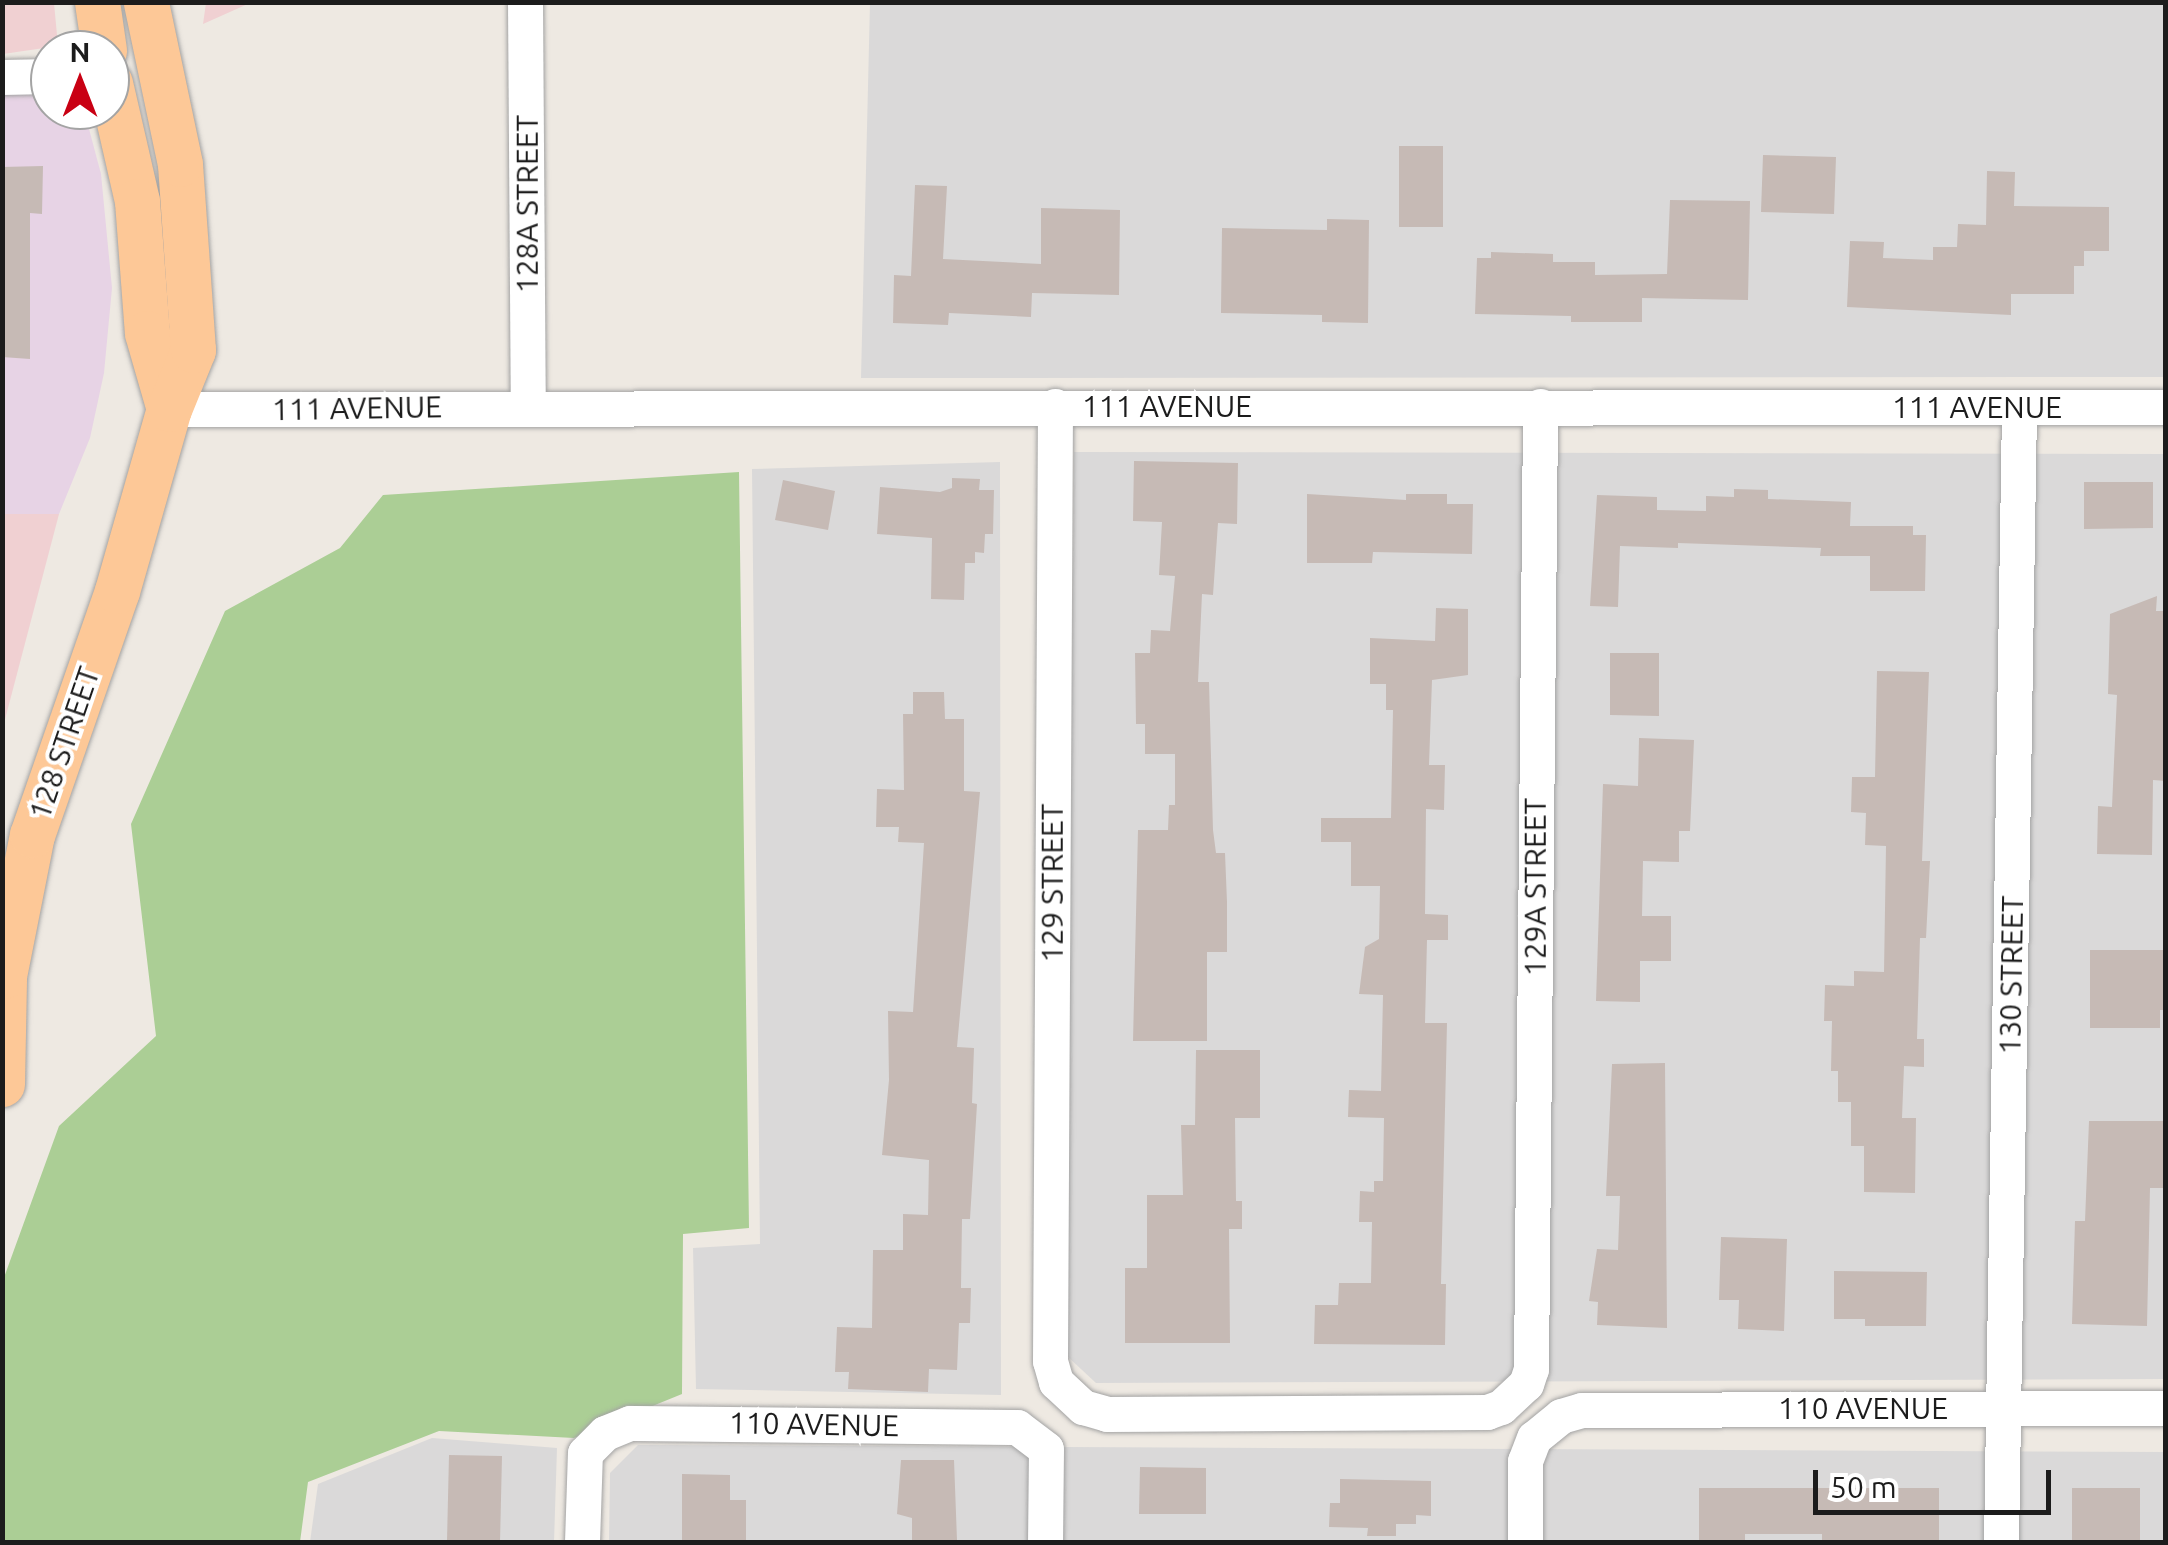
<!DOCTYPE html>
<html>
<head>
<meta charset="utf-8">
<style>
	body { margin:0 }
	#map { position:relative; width:2168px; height:1545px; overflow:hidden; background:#eee9e2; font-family:Ubuntu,sans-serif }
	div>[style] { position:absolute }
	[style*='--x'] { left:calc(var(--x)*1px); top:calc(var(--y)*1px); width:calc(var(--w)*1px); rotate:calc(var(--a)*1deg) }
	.residential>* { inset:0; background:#dad9d9 }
	.commercial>* { inset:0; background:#f0d0d2 }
	.industrial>* { inset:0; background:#e7d3e5 }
	.forest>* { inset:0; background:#abce95 }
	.building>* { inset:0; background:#c6bab5 }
	.roads { filter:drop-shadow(0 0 2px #a3a3a3) drop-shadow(0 0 2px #a3a3a3) }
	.minor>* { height:35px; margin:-17.5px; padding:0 17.5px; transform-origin:17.5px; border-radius:17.5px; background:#fff }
	.major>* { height:45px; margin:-22.5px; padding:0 22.5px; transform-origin:22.5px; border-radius:22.5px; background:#fdc897 }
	span { translate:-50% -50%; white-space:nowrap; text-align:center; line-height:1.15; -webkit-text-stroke:8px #fff; paint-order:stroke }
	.street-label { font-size:30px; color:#1c1c1c }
	.frame { position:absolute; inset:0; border:5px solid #1c1c1c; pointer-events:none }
	.north { position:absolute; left:30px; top:30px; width:100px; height:100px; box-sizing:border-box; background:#fff; border:2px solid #a4a4a4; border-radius:50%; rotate:0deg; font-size:28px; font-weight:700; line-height:40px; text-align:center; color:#1c1c1c }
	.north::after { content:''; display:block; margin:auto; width:35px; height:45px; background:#c90013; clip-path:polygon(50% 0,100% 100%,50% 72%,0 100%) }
	.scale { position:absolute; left:1813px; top:1470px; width:238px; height:45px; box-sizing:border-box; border:5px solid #1c1c1c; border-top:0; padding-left:12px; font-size:30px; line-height:35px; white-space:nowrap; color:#1c1c1c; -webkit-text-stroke:8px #fff; paint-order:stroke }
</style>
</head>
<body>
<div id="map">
	<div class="residential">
		<div style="clip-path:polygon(870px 3px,2165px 3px,2165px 377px,861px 378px)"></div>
		<div style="clip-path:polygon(1074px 452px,2165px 454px,2165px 1379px,1096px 1383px,1067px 1356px)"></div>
		<div style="clip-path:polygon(1000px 462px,1001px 1395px,696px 1389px,693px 1248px,760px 1244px,752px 469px)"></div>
		<div style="clip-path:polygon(432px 1438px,557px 1448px,554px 1542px,310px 1542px,318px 1484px)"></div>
		<div style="clip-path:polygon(638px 1445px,2165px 1452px,2165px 1542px,609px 1542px,610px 1473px)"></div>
	</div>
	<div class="commercial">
		<div style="clip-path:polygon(2px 3px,54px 3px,58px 46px,3px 54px)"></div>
		<div style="clip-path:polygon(206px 3px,206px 2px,250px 3px,203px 24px)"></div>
		<div style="clip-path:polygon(3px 514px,59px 514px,3px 727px)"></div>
	</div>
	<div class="industrial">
		<div style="clip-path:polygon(50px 91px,50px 110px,84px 110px,101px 174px,112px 288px,104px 373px,90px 438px,59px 514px,3px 514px,3px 94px)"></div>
	</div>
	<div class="forest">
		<div style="clip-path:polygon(739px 472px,749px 1228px,683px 1234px,682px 1394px,574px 1438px,439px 1431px,308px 1482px,300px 1542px,3px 1542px,2px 1283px,59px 1126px,156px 1036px,131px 824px,225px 611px,340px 548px,383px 495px)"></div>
	</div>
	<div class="building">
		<div style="clip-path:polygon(1399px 146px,1443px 146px,1443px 227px,1399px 227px)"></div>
		<div style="clip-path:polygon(1763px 155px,1836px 157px,1834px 214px,1761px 212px)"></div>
		<div style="clip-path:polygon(43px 166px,42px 214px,30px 213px,30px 359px,2px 357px,2px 167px)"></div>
		<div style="clip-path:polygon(1987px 171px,2015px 172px,2014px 206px,2109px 207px,2109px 251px,2084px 251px,2084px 266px,2074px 266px,2074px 294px,2011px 294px,2011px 315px,1847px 307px,1850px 241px,1884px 242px,1883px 258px,1933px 260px,1933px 247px,1957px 247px,1958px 224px,1986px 225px)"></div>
		<div style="clip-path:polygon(915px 185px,947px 186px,943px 259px,1041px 264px,1041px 208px,1120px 210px,1119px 295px,1032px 293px,1031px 317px,949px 313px,948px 325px,893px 323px,894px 275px,911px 276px)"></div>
		<div style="clip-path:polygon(1670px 200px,1750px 201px,1748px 300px,1642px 298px,1642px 322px,1571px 322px,1571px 316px,1475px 314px,1477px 258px,1491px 258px,1491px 252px,1553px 254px,1553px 262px,1595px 262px,1595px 275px,1667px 274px)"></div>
		<div style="clip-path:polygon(1327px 219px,1369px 220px,1368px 323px,1322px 322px,1322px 315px,1221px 313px,1222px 228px,1327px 230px)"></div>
		<div style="clip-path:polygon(1134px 461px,1238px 463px,1237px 524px,1218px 523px,1213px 595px,1202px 594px,1198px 682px,1209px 682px,1213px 830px,1216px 853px,1225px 853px,1227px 902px,1227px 952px,1207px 952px,1207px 1041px,1133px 1041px,1138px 830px,1168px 830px,1169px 805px,1175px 805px,1175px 754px,1145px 754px,1145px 724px,1136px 724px,1135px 653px,1150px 653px,1151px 630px,1170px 631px,1175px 576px,1159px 575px,1162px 522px,1133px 521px)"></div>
		<div style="clip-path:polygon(952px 478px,980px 479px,979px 490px,994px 490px,993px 534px,985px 534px,984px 553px,975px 552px,975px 563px,965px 563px,964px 600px,931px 599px,932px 538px,877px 534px,880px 487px,940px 492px,952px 488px)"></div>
		<div style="clip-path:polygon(783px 480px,835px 491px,828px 530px,775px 520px)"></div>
		<div style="clip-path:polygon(2084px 482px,2153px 482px,2153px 528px,2084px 529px)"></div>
		<div style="clip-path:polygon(1734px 489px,1768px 490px,1768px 499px,1851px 502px,1850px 526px,1913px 526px,1913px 535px,1926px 535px,1925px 591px,1870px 591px,1870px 556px,1820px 556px,1821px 548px,1678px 543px,1678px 548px,1620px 546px,1618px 607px,1590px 606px,1597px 495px,1657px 497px,1657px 510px,1706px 511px,1706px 496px,1734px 497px)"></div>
		<div style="clip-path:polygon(1307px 494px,1406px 500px,1406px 494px,1447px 494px,1447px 504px,1473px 504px,1472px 554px,1373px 552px,1372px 563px,1307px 563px)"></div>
		<div style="clip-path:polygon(2157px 596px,2156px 611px,2166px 611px,2166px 781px,2153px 780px,2152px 855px,2097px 854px,2098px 806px,2112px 807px,2117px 695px,2108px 694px,2110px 614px)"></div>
		<div style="clip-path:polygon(1436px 608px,1468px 609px,1468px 675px,1432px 680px,1429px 765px,1445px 765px,1444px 810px,1426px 809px,1425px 914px,1448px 915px,1448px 940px,1427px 940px,1425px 1023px,1447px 1023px,1441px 1284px,1446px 1284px,1445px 1345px,1314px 1344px,1315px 1305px,1338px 1305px,1339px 1283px,1371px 1283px,1372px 1222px,1359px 1222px,1360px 1191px,1374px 1192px,1374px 1181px,1383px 1181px,1384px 1118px,1348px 1117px,1349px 1090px,1381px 1091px,1383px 995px,1359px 994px,1365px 947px,1379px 939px,1380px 886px,1351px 886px,1351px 842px,1321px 842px,1321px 818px,1391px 818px,1393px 710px,1386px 710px,1386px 684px,1370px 684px,1370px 638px,1435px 641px)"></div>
		<div style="clip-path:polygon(1610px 653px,1659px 653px,1659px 716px,1610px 715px)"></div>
		<div style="clip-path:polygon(1877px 671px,1929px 672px,1922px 861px,1930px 861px,1926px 938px,1920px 938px,1917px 1039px,1924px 1039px,1924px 1067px,1904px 1066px,1902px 1118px,1916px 1118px,1915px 1193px,1864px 1192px,1864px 1146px,1851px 1146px,1851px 1102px,1838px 1102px,1838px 1071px,1831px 1071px,1832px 1021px,1824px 1021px,1825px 985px,1854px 986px,1854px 971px,1884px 972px,1886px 846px,1865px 845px,1866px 813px,1851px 812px,1852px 777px,1875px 777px)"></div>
		<div style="clip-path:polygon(913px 692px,944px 692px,945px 719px,964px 719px,964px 791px,980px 792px,957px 1047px,974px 1048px,972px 1103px,977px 1104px,970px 1219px,962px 1219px,961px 1288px,971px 1288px,970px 1323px,959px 1323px,957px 1370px,929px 1369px,928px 1392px,848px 1389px,849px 1372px,835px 1372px,837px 1327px,872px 1328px,873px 1250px,903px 1250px,903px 1214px,928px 1215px,929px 1160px,882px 1155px,889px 1080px,888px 1011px,913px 1012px,924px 843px,898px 842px,899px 827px,876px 827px,877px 789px,904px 790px,903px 714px,913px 714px)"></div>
		<div style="clip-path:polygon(1639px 738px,1694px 740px,1690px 831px,1679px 831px,1679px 862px,1643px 861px,1642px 916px,1671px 916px,1671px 961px,1640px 961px,1640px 1002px,1596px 1001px,1603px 784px,1638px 786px)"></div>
		<div style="clip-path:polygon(2090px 950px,2166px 950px,2166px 1010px,2160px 1010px,2160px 1028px,2090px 1028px)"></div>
		<div style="clip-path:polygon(1196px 1050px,1260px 1050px,1260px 1118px,1235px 1118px,1236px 1201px,1242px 1201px,1242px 1229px,1229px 1229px,1230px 1343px,1125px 1343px,1125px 1268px,1147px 1268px,1147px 1195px,1183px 1195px,1181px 1125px,1195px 1125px)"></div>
		<div style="clip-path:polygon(1665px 1063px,1667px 1328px,1597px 1325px,1598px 1302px,1589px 1301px,1597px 1249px,1618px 1250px,1620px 1196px,1606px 1196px,1612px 1064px)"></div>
		<div style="clip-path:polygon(2089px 1121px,2166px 1121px,2166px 1188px,2150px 1188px,2147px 1326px,2072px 1324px,2075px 1221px,2085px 1221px)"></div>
		<div style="clip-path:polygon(1721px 1237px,1787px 1239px,1784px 1331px,1738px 1329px,1739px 1300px,1719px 1300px)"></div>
		<div style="clip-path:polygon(1834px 1271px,1927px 1272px,1926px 1326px,1865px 1326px,1865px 1319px,1834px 1319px)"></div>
		<div style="clip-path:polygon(449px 1455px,502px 1456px,500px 1542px,447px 1541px)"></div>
		<div style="clip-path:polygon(901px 1460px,954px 1460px,957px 1540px,912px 1540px,912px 1518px,897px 1514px)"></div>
		<div style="clip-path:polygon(1140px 1467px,1206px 1468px,1206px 1514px,1139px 1514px)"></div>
		<div style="clip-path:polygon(682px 1474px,730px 1475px,730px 1500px,746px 1500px,746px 1541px,682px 1541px)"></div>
		<div style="clip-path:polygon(1340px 1479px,1431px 1481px,1431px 1516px,1416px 1515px,1416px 1524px,1396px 1524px,1396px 1536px,1367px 1536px,1368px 1528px,1329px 1527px,1330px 1503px,1340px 1503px)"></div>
		<div style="clip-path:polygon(1699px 1488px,1939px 1488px,1939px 1542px,1822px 1542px,1822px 1534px,1745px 1534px,1745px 1542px,1699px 1542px)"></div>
		<div style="clip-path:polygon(2072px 1488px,2140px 1488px,2140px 1542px,2072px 1542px)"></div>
	</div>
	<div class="roads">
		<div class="minor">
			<div style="--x:525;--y:2;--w:404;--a:89.6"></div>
			<div style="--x:2;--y:77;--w:48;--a:-1.2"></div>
			<div style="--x:1055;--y:406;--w:955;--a:90.3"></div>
			<div style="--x:1050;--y:1361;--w:22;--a:74"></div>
			<div style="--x:1056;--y:1382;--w:37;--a:43"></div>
			<div style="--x:1083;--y:1407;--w:25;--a:16"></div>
			<div style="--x:1107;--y:1414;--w:380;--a:-0.3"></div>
			<div style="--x:1487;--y:1412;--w:15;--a:-20"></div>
			<div style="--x:1501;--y:1407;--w:34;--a:-43"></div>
			<div style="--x:1526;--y:1384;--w:16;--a:-72"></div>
			<div style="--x:1531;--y:1369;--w:963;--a:-89.46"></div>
			<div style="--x:169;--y:409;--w:1997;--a:-0.06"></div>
			<div style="--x:582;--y:1542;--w:89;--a:-88.1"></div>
			<div style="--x:585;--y:1453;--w:28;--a:-45"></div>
			<div style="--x:605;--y:1433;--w:27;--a:-22"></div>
			<div style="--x:630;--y:1423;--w:387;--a:0.6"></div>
			<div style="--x:1017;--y:1427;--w:36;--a:37"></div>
			<div style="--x:1046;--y:1449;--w:93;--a:90.6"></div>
			<div style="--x:1525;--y:1542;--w:81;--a:-90"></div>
			<div style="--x:1525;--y:1461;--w:25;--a:-69"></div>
			<div style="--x:1534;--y:1438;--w:35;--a:-39"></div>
			<div style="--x:1561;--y:1416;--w:22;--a:-16"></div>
			<div style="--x:1582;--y:1410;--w:584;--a:-0.2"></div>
			<div style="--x:2001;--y:1542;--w:1135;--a:-89.09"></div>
		</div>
		<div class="major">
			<div style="--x:97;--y:2;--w:49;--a:81.7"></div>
			<div style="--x:110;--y:83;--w:121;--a:77.1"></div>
			<div style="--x:137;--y:201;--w:132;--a:85.7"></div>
			<div style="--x:147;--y:333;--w:79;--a:73.9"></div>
			<div style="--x:2;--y:1084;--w:108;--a:-88.9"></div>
			<div style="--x:4;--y:976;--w:144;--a:-78.8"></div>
			<div style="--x:32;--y:835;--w:258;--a:-70.8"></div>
			<div style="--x:117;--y:591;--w:189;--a:-74.1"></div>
			<div style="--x:169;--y:409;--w:64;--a:-67.9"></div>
			<div style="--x:193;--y:350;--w:186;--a:-94"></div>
			<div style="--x:180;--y:164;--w:166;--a:-101.9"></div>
		</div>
	</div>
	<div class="street-label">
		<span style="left:527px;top:204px;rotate:-90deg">128A STREET</span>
		<span style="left:1167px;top:406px">111 AVENUE</span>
		<span style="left:1977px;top:407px">111 AVENUE</span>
		<span style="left:357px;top:408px;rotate:-1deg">111 AVENUE</span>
		<span style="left:64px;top:743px;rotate:-71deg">128 STREET</span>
		<span style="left:1052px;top:883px;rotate:-90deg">129 STREET</span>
		<span style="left:1535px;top:887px;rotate:-90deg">129A STREET</span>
		<span style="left:2011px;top:975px;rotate:-89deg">130 STREET</span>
		<span style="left:1863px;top:1408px">110 AVENUE</span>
		<span style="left:814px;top:1424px;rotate:1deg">110 AVENUE</span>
	</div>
	<div class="frame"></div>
	<div class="north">N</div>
	<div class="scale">50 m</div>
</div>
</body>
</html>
